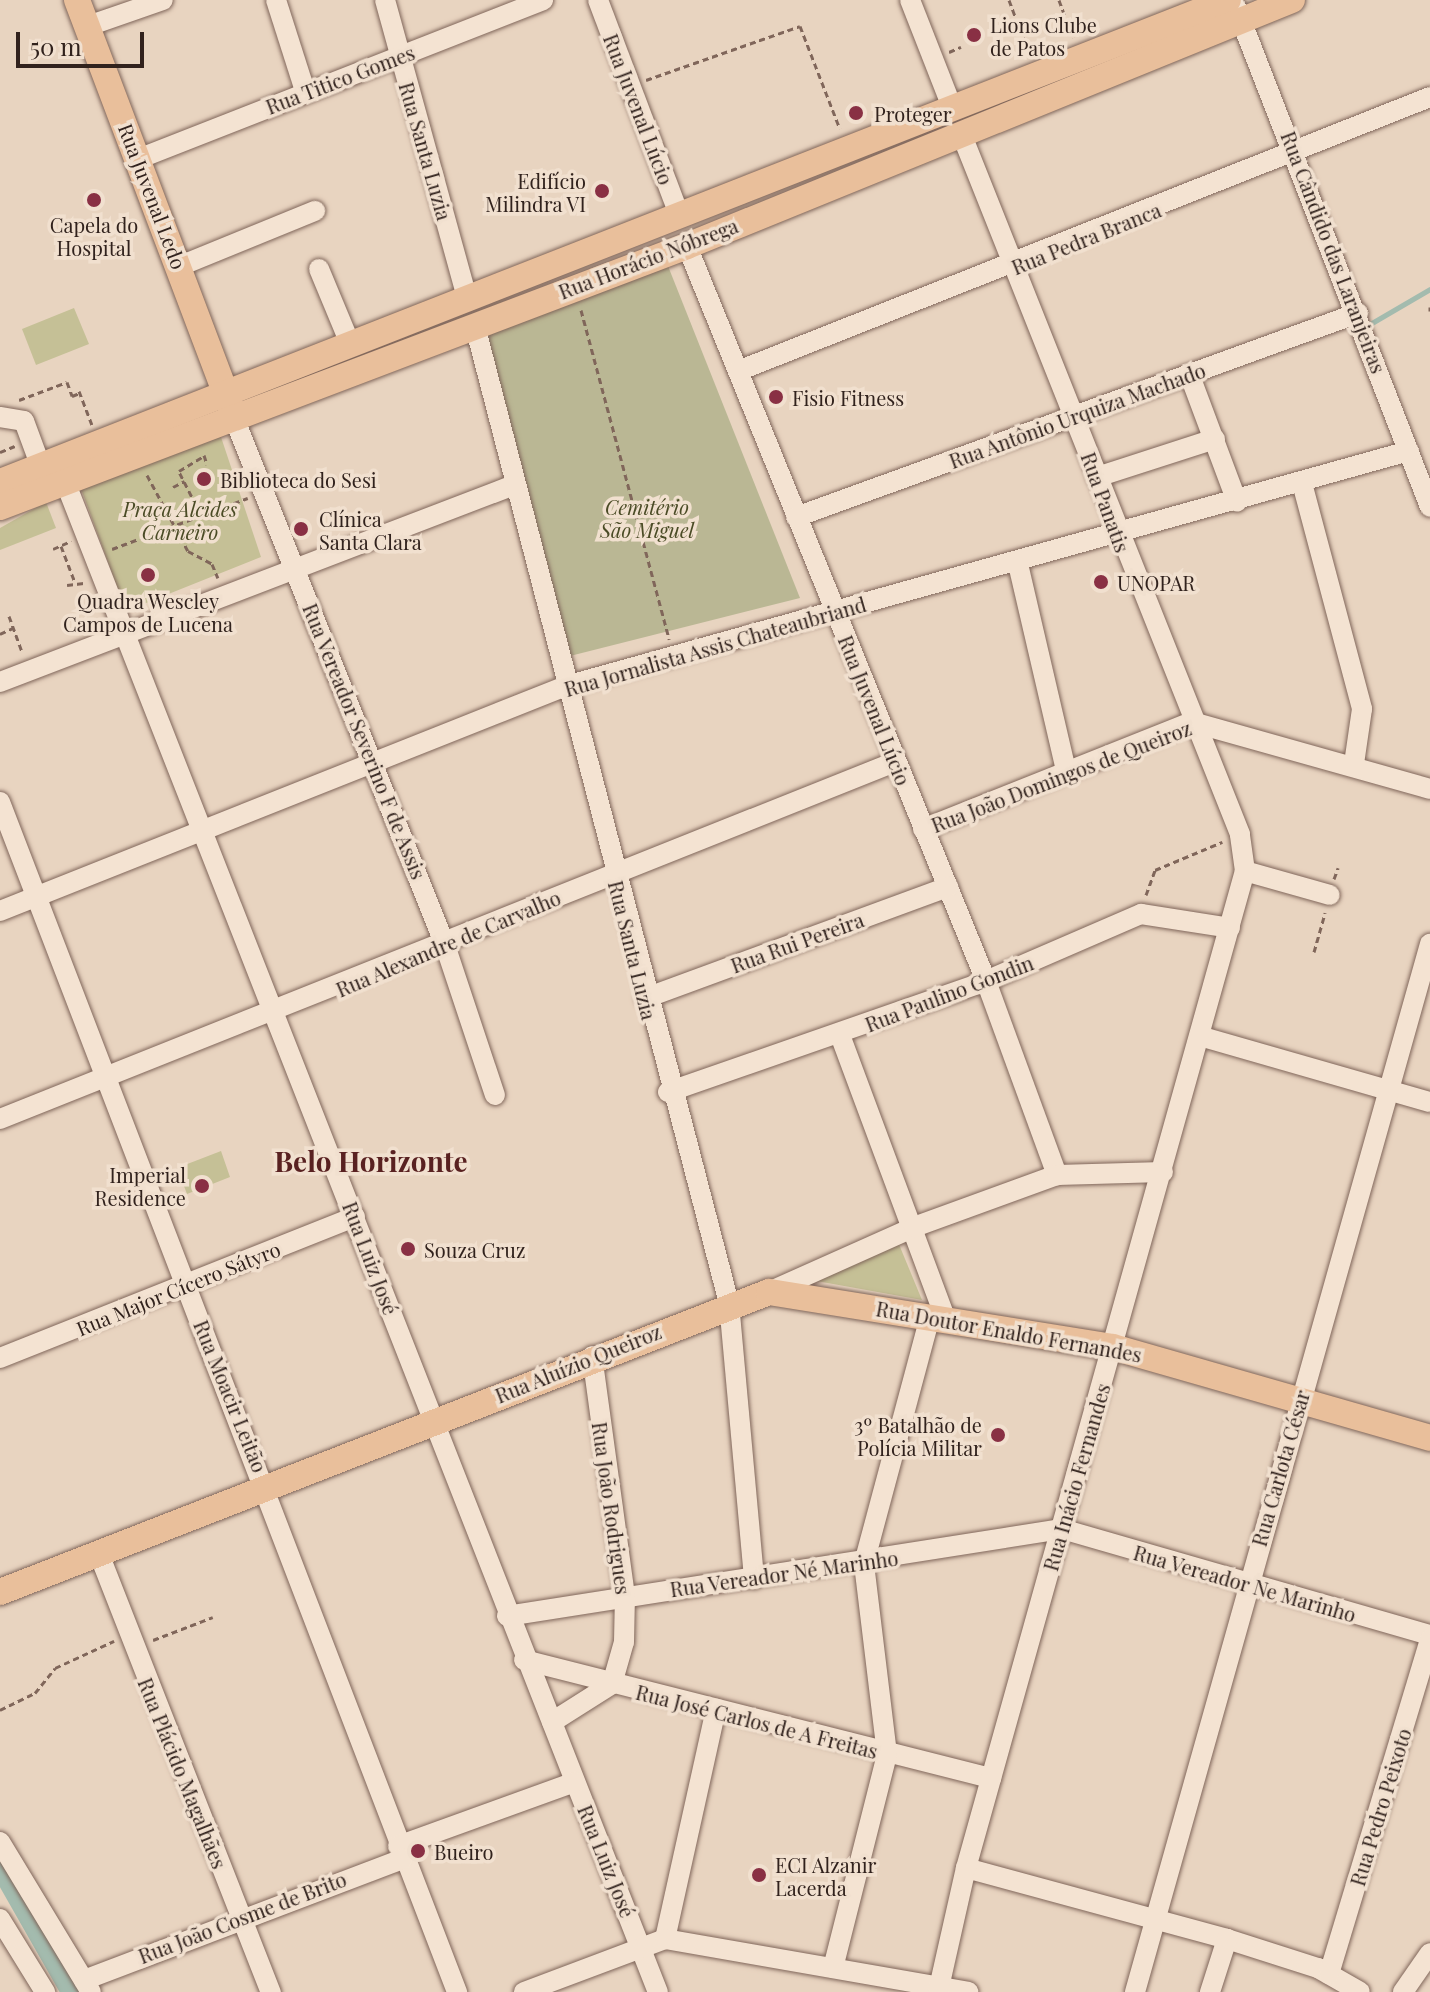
<!DOCTYPE html>
<html>
<head>
<meta charset="utf-8">
<style>
	body { margin:0 }
	#map { position:relative; width:1430px; height:1992px; overflow:hidden; background:#e8d4c0; font-family:"Playfair Display",serif }
	div>[style] { position:absolute }
	[style*='--x'] { left:calc(var(--x)*1px); top:calc(var(--y)*1px); width:calc(var(--w)*1px); rotate:calc(var(--a)*1deg) }
	.green>* { inset:0; background:#c5c096 }
	.cemetery>* { inset:0; background:#bab794 }
	.stream>* { height:5px; margin:-2.5px; padding:0 2.5px; transform-origin:2.5px; border-radius:2.5px; background:#a3bbae }
	.canal>* { height:18px; margin:-9px; padding:0 9px; transform-origin:9px; border-radius:9px; background:#a3bbae }
	.path>* { height:3px; margin-top:-1.5px; transform-origin:0; background:repeating-linear-gradient(90deg,#80665a 0 6px,transparent 0 10px) }
	.roads { filter:drop-shadow(0 0 2px #80665a) drop-shadow(0 0 2px #80665a) }
	.minor>* { height:20px; margin:-10px; padding:0 10px; transform-origin:10px; border-radius:10px; background:#f4e3d2 }
	.major>* { height:26px; margin:-13px; padding:0 13px; transform-origin:13px; border-radius:13px; background:#e9bf9b }
	.dots>* { width:22px; height:22px; translate:-50% -50%; box-sizing:border-box; border:4px solid #f1e0cf; border-radius:50% }
	span { translate:-50% -50%; white-space:nowrap; text-align:center; line-height:1.15; -webkit-text-stroke:7px #f1e0cf; paint-order:stroke }
	.poi-label { font-size:20px; color:#31221d }
	.left { translate:0 -50%; text-align:left }
	.right { translate:-100% -50%; text-align:right }
	.street-label { font-size:20px; color:#31221d }
	.park-label { font-size:20px; color:#4a4b25; font-style:italic }
	.district-label { font-size:28px; color:#592121; font-weight:700 }
	.scale { position:absolute; left:16px; top:32px; width:128px; height:36px; box-sizing:border-box; border:4px solid #31221d; border-top:0; padding-left:10px; font-size:24px; line-height:28px; white-space:nowrap; color:#31221d; -webkit-text-stroke:6px #f1e0cf; paint-order:stroke }
</style>
</head>
<body>
<div id="map">
	<div class="green">
		<div style="clip-path:polygon(74px 308px,89px 344px,36px 365px,22px 329px)"></div>
		<div style="clip-path:polygon(221px 437px,261px 557px,126px 611px,80px 486px)"></div>
		<div style="clip-path:polygon(46px 502px,56px 528px,0 550px,0 528px)"></div>
		<div style="clip-path:polygon(221px 1151px,230px 1177px,187px 1194px,177px 1168px)"></div>
		<div style="clip-path:polygon(898px 1242px,922px 1300px,811px 1280px)"></div>
	</div>
	<div class="cemetery">
		<div style="clip-path:polygon(668px 266px,800px 598px,566px 657px,484px 336px)"></div>
	</div>
	<div class="stream">
		<div style="--x:1370;--y:324;--w:69;--a:-30.3"></div>
	</div>
	<div class="canal">
		<div style="--x:0;--y:1869;--w:142;--a:60.4"></div>
	</div>
	<div class="path">
		<div style="--x:1009;--y:0;--w:60;--a:69.4"></div>
		<div style="--x:1059;--y:0;--w:40;--a:69.8"></div>
		<div style="--x:949;--y:52;--w:13;--a:-23"></div>
		<div style="--x:646;--y:80;--w:163;--a:-19.3"></div>
		<div style="--x:800;--y:26;--w:110;--a:68.8"></div>
		<div style="--x:1430;--y:307;--w:4;--a:90"></div>
		<div style="--x:581;--y:310;--w:341;--a:75"></div>
		<div style="--x:79;--y:391;--w:36;--a:69"></div>
		<div style="--x:19;--y:400;--w:51;--a:-20.6"></div>
		<div style="--x:67;--y:382;--w:15;--a:70"></div>
		<div style="--x:72;--y:396;--w:9;--a:-21"></div>
		<div style="--x:0;--y:452;--w:16;--a:-22"></div>
		<div style="--x:204;--y:455;--w:10;--a:73"></div>
		<div style="--x:147;--y:475;--w:86;--a:61.7"></div>
		<div style="--x:188;--y:551;--w:27;--a:28"></div>
		<div style="--x:212;--y:564;--w:15;--a:67"></div>
		<div style="--x:173;--y:487;--w:13;--a:-27"></div>
		<div style="--x:196;--y:505;--w:38;--a:-117"></div>
		<div style="--x:179;--y:471;--w:29;--a:-31"></div>
		<div style="--x:61;--y:546;--w:39;--a:69"></div>
		<div style="--x:53;--y:549;--w:20;--a:-24"></div>
		<div style="--x:112;--y:549;--w:145;--a:-20.6"></div>
		<div style="--x:67;--y:585;--w:17;--a:-7"></div>
		<div style="--x:9;--y:616;--w:38;--a:70"></div>
		<div style="--x:0;--y:634;--w:14;--a:-25"></div>
		<div style="--x:1334;--y:879;--w:12;--a:-70"></div>
		<div style="--x:1146;--y:895;--w:27;--a:-70"></div>
		<div style="--x:1155;--y:870;--w:73;--a:-22.7"></div>
		<div style="--x:1314;--y:952;--w:41;--a:-74.2"></div>
		<div style="--x:153;--y:1640;--w:64;--a:-21"></div>
		<div style="--x:0;--y:1710;--w:39;--a:-26"></div>
		<div style="--x:35;--y:1693;--w:32;--a:-51"></div>
		<div style="--x:55;--y:1668;--w:65;--a:-24.6"></div>
	</div>
	<div class="roads">
		<div class="minor">
			<div style="--x:276;--y:0;--w:96;--a:72.3"></div>
			<div style="--x:385;--y:0;--w:312;--a:74.6"></div>
			<div style="--x:598;--y:0;--w:232;--a:69.3"></div>
			<div style="--x:910;--y:0;--w:115;--a:68.6"></div>
			<div style="--x:1236;--y:7;--w:536;--a:68.79"></div>
			<div style="--x:88;--y:26;--w:79;--a:-19.1"></div>
			<div style="--x:138;--y:159;--w:435;--a:-21.4"></div>
			<div style="--x:687;--y:246;--w:793;--a:67.86"></div>
			<div style="--x:986;--y:981;--w:207;--a:69.9"></div>
			<div style="--x:180;--y:266;--w:146;--a:-22.2"></div>
			<div style="--x:319;--y:269;--w:83;--a:67.4"></div>
			<div style="--x:475;--y:326;--w:1009;--a:75.43"></div>
			<div style="--x:729;--y:1303;--w:277;--a:84.8"></div>
			<div style="--x:738;--y:371;--w:744;--a:-21.6"></div>
			<div style="--x:1190;--y:376;--w:134;--a:69.5"></div>
			<div style="--x:0;--y:417;--w:24;--a:9"></div>
			<div style="--x:24;--y:421;--w:49;--a:69.7"></div>
			<div style="--x:234;--y:418;--w:568;--a:68.18"></div>
			<div style="--x:445;--y:945;--w:158;--a:71.6"></div>
			<div style="--x:1097;--y:477;--w:124;--a:-17.9"></div>
			<div style="--x:64;--y:479;--w:1625;--a:68.57"></div>
			<div style="--x:1302;--y:483;--w:234;--a:75.1"></div>
			<div style="--x:1362;--y:709;--w:56;--a:98.3"></div>
			<div style="--x:796;--y:517;--w:598;--a:-19.95"></div>
			<div style="--x:1018;--y:564;--w:212;--a:76.9"></div>
			<div style="--x:0;--y:682;--w:550;--a:-20.97"></div>
			<div style="--x:0;--y:802;--w:1275;--a:68.99"></div>
			<div style="--x:923;--y:829;--w:289;--a:-21.7"></div>
			<div style="--x:1192;--y:722;--w:247;--a:15.7"></div>
			<div style="--x:1245;--y:871;--w:88;--a:15.8"></div>
			<div style="--x:0;--y:911;--w:609;--a:-21.68"></div>
			<div style="--x:566;--y:686;--w:875;--a:-15.58"></div>
			<div style="--x:646;--y:998;--w:322;--a:-20.2"></div>
			<div style="--x:840;--y:1035;--w:302;--a:69.6"></div>
			<div style="--x:1203;--y:1037;--w:236;--a:16"></div>
			<div style="--x:668;--y:1092;--w:337;--a:-19.2"></div>
			<div style="--x:986;--y:981;--w:169;--a:-23.4"></div>
			<div style="--x:1141;--y:914;--w:90;--a:8.9"></div>
			<div style="--x:0;--y:1119;--w:964;--a:-21.75"></div>
			<div style="--x:769;--y:1292;--w:159;--a:-24.1"></div>
			<div style="--x:914;--y:1227;--w:152;--a:-20"></div>
			<div style="--x:1057;--y:1175;--w:106;--a:-1.6"></div>
			<div style="--x:0;--y:1358;--w:382;--a:-21.7"></div>
			<div style="--x:99;--y:1554;--w:471;--a:68.6"></div>
			<div style="--x:507;--y:1616;--w:562;--a:-8.91"></div>
			<div style="--x:1062;--y:1529;--w:383;--a:16.1"></div>
			<div style="--x:524;--y:1660;--w:482;--a:14.2"></div>
			<div style="--x:552;--y:1722;--w:71;--a:-32.3"></div>
			<div style="--x:612;--y:1684;--w:44;--a:-74.1"></div>
			<div style="--x:624;--y:1642;--w:46;--a:-88.8"></div>
			<div style="--x:625;--y:1596;--w:242;--a:-97.8"></div>
			<div style="--x:0;--y:1842;--w:175;--a:58.8"></div>
			<div style="--x:398;--y:1846;--w:188;--a:-19.9"></div>
			<div style="--x:966;--y:1868;--w:270;--a:15.2"></div>
			<div style="--x:1227;--y:1939;--w:96;--a:17.7"></div>
			<div style="--x:1318;--y:1968;--w:48;--a:29.7"></div>
			<div style="--x:0;--y:1919;--w:86;--a:58.3"></div>
			<div style="--x:665;--y:1939;--w:236;--a:-77.5"></div>
			<div style="--x:833;--y:1968;--w:221;--a:-75.8"></div>
			<div style="--x:887;--y:1754;--w:192;--a:-96.9"></div>
			<div style="--x:864;--y:1563;--w:256;--a:-75"></div>
			<div style="--x:1329;--y:1974;--w:350;--a:-73.2"></div>
			<div style="--x:84;--y:1980;--w:341;--a:-20.8"></div>
			<div style="--x:524;--y:1992;--w:151;--a:-20.6"></div>
			<div style="--x:665;--y:1939;--w:308;--a:9.9"></div>
			<div style="--x:938;--y:1992;--w:127;--a:-77.3"></div>
			<div style="--x:966;--y:1868;--w:1035;--a:-74.37"></div>
			<div style="--x:1245;--y:871;--w:37;--a:-98"></div>
			<div style="--x:1240;--y:834;--w:754;--a:-111.7"></div>
			<div style="--x:1135;--y:1992;--w:1089;--a:-74.28"></div>
			<div style="--x:1210;--y:1992;--w:56;--a:-72.2"></div>
			<div style="--x:1403;--y:1992;--w:47;--a:-55.3"></div>
		</div>
		<div class="major">
			<div style="--x:77;--y:0;--w:436;--a:69.3"></div>
			<div style="--x:0;--y:482;--w:1319;--a:-21.43"></div>
			<div style="--x:0;--y:507;--w:735;--a:-20.8"></div>
			<div style="--x:687;--y:246;--w:653;--a:-22.13"></div>
			<div style="--x:0;--y:1592;--w:825;--a:-21.31"></div>
			<div style="--x:769;--y:1292;--w:348;--a:9.1"></div>
			<div style="--x:1113;--y:1347;--w:330;--a:16"></div>
		</div>
	</div>
	<div class="dots">
		<div style="left:974px;top:35px;background:#893044"></div>
		<div style="left:856px;top:113px;background:#893044"></div>
		<div style="left:602px;top:191px;background:#893044"></div>
		<div style="left:94px;top:200px;background:#893044"></div>
		<div style="left:776px;top:397px;background:#893044"></div>
		<div style="left:204px;top:479px;background:#893044"></div>
		<div style="left:301px;top:529px;background:#893044"></div>
		<div style="left:148px;top:575px;background:#893044"></div>
		<div style="left:1101px;top:582px;background:#893044"></div>
		<div style="left:202px;top:1186px;background:#893044"></div>
		<div style="left:408px;top:1249px;background:#893044"></div>
		<div style="left:998px;top:1435px;background:#893044"></div>
		<div style="left:418px;top:1851px;background:#893044"></div>
		<div style="left:759px;top:1875px;background:#893044"></div>
	</div>
	<div class="poi-label">
		<span class="left" style="left:990px;top:36px">Lions Clube<br>de Patos</span>
		<span class="left" style="left:874px;top:113px">Proteger</span>
		<span class="right" style="left:586px;top:192px">Edifício<br>Milindra VI</span>
		<span style="left:94px;top:236px">Capela do<br>Hospital</span>
		<span class="left" style="left:792px;top:397px">Fisio Fitness</span>
		<span class="left" style="left:220px;top:479px">Biblioteca do Sesi</span>
		<span class="left" style="left:319px;top:530px">Clínica<br>Santa Clara</span>
		<span class="left" style="left:1117px;top:582px">UNOPAR</span>
		<span style="left:148px;top:612px">Quadra Wescley<br>Campos de Lucena</span>
		<span class="right" style="left:186px;top:1186px">Imperial<br>Residence</span>
		<span class="left" style="left:424px;top:1249px">Souza Cruz</span>
		<span class="right" style="left:982px;top:1436px">3º Batalhão de<br>Polícia Militar</span>
		<span class="left" style="left:434px;top:1851px">Bueiro</span>
		<span class="left" style="left:775px;top:1876px">ECI Alzanir<br>Lacerda</span>
	</div>
	<div class="street-label">
		<span style="left:340px;top:79px;rotate:-21deg">Rua Titico Gomes</span>
		<span style="left:639px;top:109px;rotate:69deg">Rua Juvenal Lúcio</span>
		<span style="left:426px;top:151px;rotate:74deg">Rua Santa Luzia</span>
		<span style="left:153px;top:196px;rotate:69deg">Rua Juvenal Ledo</span>
		<span style="left:1086px;top:238px;rotate:-22deg">Rua Pedra Branca</span>
		<span style="left:1334px;top:252px;rotate:69deg">Rua Cândido das Laranjeiras</span>
		<span style="left:648px;top:258px;rotate:-21deg">Rua Horácio Nóbrega</span>
		<span style="left:1077px;top:415px;rotate:-20deg">Rua Antônio Urquiza Machado</span>
		<span style="left:1106px;top:502px;rotate:70deg">Rua Panatis</span>
		<span style="left:715px;top:646px;rotate:-16deg">Rua Jornalista Assis Chateaubriand</span>
		<span style="left:875px;top:710px;rotate:68deg">Rua Juvenal Lúcio</span>
		<span style="left:365px;top:741px;rotate:68deg">Rua Vereador Severino F de Assis</span>
		<span style="left:1061px;top:776px;rotate:-21deg">Rua João Domingos de Queiroz</span>
		<span style="left:797px;top:942px;rotate:-20deg">Rua Rui Pereira</span>
		<span style="left:448px;top:943px;rotate:-23deg">Rua Alexandre de Carvalho</span>
		<span style="left:633px;top:950px;rotate:76deg">Rua Santa Luzia</span>
		<span style="left:949px;top:993px;rotate:-21deg">Rua Paulino Gondin</span>
		<span style="left:371px;top:1258px;rotate:69deg">Rua Luiz José</span>
		<span style="left:178px;top:1288px;rotate:-22deg">Rua Major Cícero Sátyro</span>
		<span style="left:1009px;top:1331px;rotate:10deg">Rua Doutor Enaldo Fernandes</span>
		<span style="left:578px;top:1363px;rotate:-22deg">Rua Aluízio Queiroz</span>
		<span style="left:231px;top:1396px;rotate:68deg">Rua Moacir Leitão</span>
		<span style="left:1280px;top:1468px;rotate:-74deg">Rua Carlota César</span>
		<span style="left:1076px;top:1477px;rotate:-74deg">Rua Inácio Fernandes</span>
		<span style="left:612px;top:1508px;rotate:82deg">Rua João Rodrigues</span>
		<span style="left:784px;top:1573px;rotate:-8deg">Rua Vereador Né Marinho</span>
		<span style="left:1245px;top:1583px;rotate:16deg">Rua Vereador Ne Marinho</span>
		<span style="left:757px;top:1721px;rotate:14deg">Rua José Carlos de A Freitas</span>
		<span style="left:183px;top:1773px;rotate:68deg">Rua Plácido Magalhães</span>
		<span style="left:1380px;top:1807px;rotate:-73deg">Rua Pedro Peixoto</span>
		<span style="left:607px;top:1861px;rotate:68deg">Rua Luiz José</span>
		<span style="left:242px;top:1917px;rotate:-21deg">Rua João Cosme de Brito</span>
	</div>
	<div class="park-label">
		<span style="left:647px;top:518px">Cemitério<br>São Miguel</span>
		<span style="left:180px;top:520px">Praça Alcides<br>Carneiro</span>
	</div>
	<div class="district-label">
		<span style="left:371px;top:1161px">Belo Horizonte</span>
	</div>
	<div class="scale">50 m</div>
</div>
</body>
</html>
